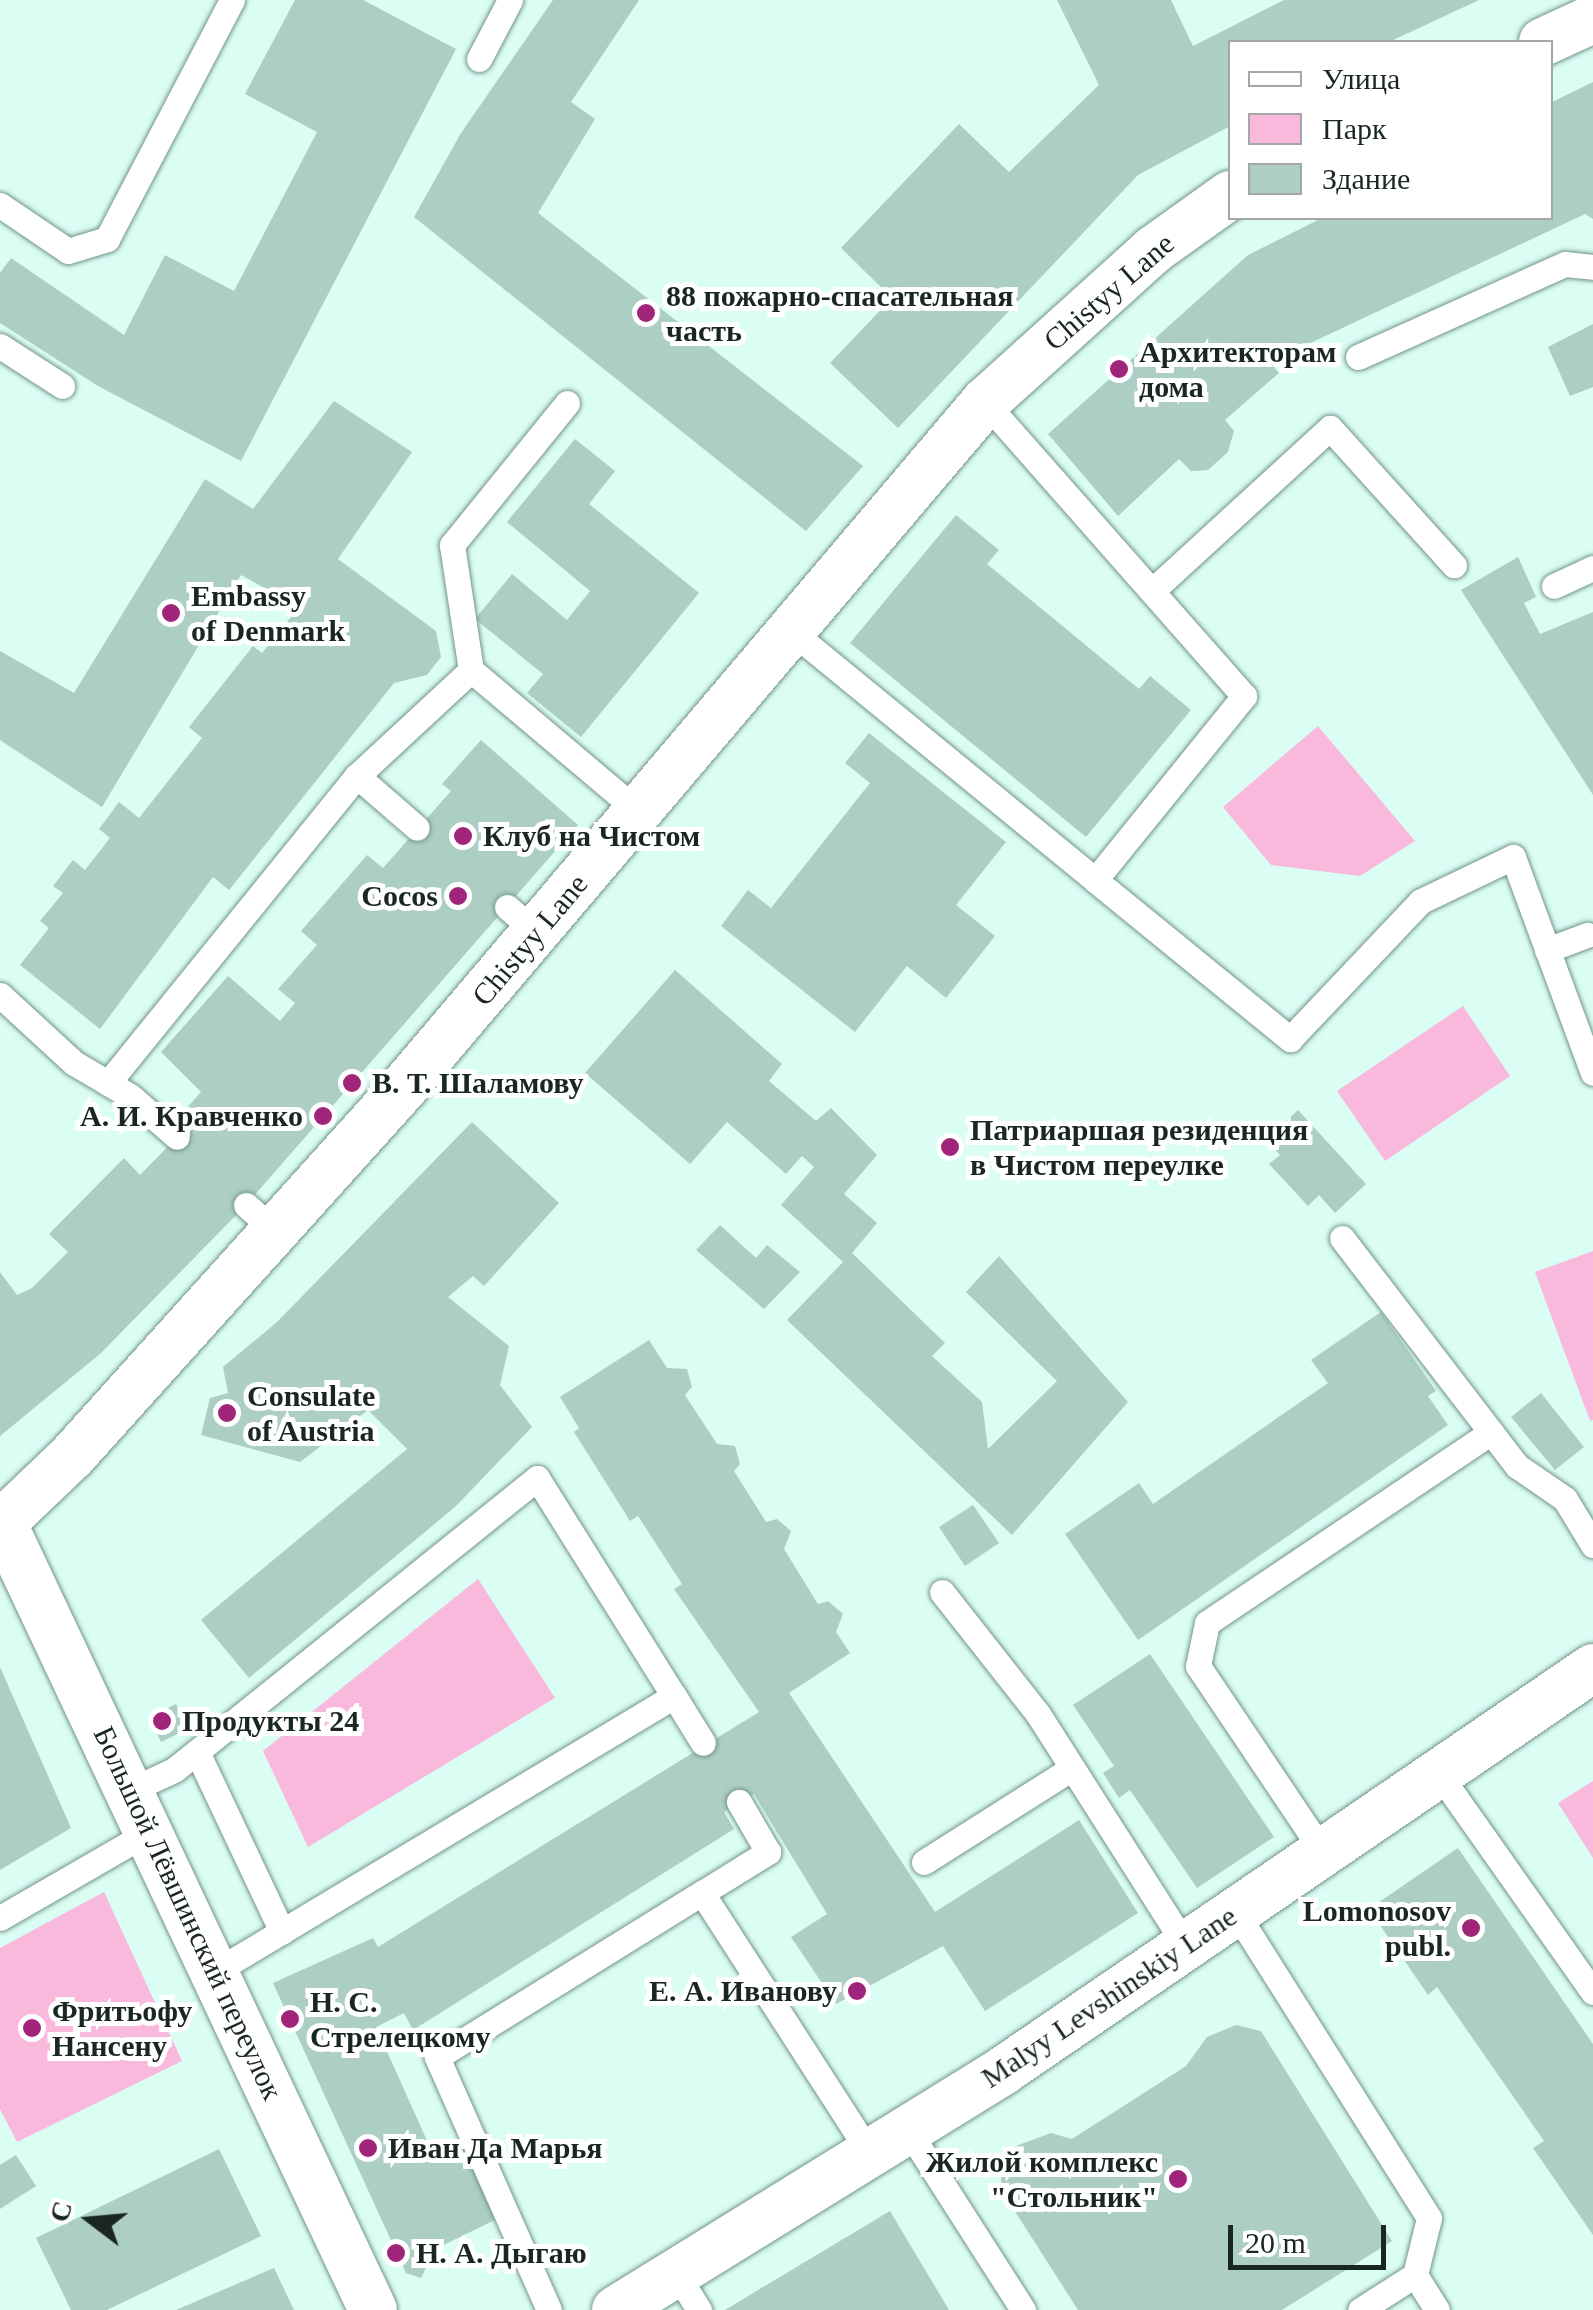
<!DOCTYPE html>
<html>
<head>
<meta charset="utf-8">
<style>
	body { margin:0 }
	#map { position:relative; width:1593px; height:2310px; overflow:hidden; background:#dafdf4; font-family:"Times New Roman",serif }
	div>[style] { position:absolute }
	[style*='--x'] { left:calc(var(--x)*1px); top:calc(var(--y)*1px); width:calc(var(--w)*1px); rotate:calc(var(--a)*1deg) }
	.green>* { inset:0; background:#f8b9dd }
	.building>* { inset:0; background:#accec5 }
	.roads { filter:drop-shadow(0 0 2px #73938a) drop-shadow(0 0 2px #73938a) }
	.service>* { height:25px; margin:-12.5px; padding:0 12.5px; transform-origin:12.5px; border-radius:12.5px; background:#fff }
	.minor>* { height:48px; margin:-24px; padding:0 24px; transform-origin:24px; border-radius:24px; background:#fff }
	.dots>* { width:28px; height:28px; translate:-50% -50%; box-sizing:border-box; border:5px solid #fff; border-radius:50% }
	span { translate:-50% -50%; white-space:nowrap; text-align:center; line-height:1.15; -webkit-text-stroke:10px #fff; paint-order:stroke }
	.street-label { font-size:30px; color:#192623 }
	.poi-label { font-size:30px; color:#192623; font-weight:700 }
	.left { translate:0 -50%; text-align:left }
	.right { translate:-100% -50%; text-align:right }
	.legend { position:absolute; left:1228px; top:40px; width:325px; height:180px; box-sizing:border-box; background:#fff; border:2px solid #a3a8a7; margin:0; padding:12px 18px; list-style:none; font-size:30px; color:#192623 }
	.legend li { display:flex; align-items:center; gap:20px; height:50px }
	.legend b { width:50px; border:2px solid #a3a8a7 }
	.north { position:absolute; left:40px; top:2170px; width:100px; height:100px; -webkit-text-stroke:8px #fff; paint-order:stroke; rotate:286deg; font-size:28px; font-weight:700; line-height:40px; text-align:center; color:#192623 }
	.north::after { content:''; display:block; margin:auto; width:35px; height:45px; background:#192623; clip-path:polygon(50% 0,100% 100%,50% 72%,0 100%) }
	.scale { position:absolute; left:1228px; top:2225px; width:158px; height:45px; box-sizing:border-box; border:5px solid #192623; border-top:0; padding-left:12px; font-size:30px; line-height:35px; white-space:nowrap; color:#192623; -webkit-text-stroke:8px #fff; paint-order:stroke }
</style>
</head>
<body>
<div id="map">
	<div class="green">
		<div style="clip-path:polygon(1318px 726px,1415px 841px,1360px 876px,1271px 865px,1223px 807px)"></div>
		<div style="clip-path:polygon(1463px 1006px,1510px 1076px,1385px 1161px,1337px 1091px)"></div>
		<div style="clip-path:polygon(1593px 1251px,1593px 1420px,1590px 1421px,1535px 1272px)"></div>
		<div style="clip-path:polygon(478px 1579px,555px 1698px,308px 1847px,263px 1751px)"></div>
		<div style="clip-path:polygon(1593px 1781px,1593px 1858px,1558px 1803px)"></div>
		<div style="clip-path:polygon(104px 1892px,182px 2061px,17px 2142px,0 2109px,0 1948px)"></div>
	</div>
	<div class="building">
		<div style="clip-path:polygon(295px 0,363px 0,456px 49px,241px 461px,98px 386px,0 323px,0 273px,11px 258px,124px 335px,165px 255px,234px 291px,317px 132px,245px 94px)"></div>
		<div style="clip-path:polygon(553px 0,639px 0,571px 102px,595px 119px,538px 213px,863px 466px,806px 531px,414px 217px,461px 133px)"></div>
		<div style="clip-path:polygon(1057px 0,1171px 0,1193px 46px,1284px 0,1479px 0,1389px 42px,1230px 42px,1230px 126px,1138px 175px,898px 428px,830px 363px,892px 298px,841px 248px,959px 124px,1009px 172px,1099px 85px)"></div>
		<div style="clip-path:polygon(1593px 82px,1593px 219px,1585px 214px,1270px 362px,1279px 373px,1225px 420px,1234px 431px,1228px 452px,1208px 470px,1191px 471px,1179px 459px,1118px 516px,1048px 434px,1248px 255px,1322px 218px,1550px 218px,1550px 103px)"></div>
		<div style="clip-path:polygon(1593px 324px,1593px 387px,1570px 396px,1548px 347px)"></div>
		<div style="clip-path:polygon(334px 401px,412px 452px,338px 559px,436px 631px,441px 657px,427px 675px,394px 683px,229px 890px,213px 877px,100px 1029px,20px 965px,49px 928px,40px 921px,63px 893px,53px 886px,73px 860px,85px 870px,110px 838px,99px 829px,119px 802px,139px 818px,202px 738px,189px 727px,253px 646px,262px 653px,299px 607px,241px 575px,102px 807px,0 740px,0 651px,74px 693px,205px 479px,253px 509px)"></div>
		<div style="clip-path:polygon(575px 439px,615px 471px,589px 504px,699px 593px,581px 737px,527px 693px,543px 674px,475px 619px,512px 574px,567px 620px,590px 591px,507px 522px)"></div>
		<div style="clip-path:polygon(956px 515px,999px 550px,987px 564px,1139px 689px,1150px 676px,1191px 710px,1086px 837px,850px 643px)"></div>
		<div style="clip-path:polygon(1518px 557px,1536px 597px,1524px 603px,1540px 634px,1593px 612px,1593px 795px,1461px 590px)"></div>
		<div style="clip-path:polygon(869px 733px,1006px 842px,956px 905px,995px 936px,946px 998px,907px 966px,855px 1032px,721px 926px,748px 890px,771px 908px,870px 783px,845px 763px)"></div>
		<div style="clip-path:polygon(481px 740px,578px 825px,246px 1205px,100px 1354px,0 1436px,0 1272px,17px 1295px,32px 1288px,68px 1252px,49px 1234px,124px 1158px,140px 1175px,186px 1128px,177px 1119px,201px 1092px,161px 1052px,228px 976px,280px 1021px,295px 1003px,278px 989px,317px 945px,301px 931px,367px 855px,383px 868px,451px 791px,442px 784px)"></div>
		<div style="clip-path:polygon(675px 970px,782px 1064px,769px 1081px,816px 1121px,831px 1108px,877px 1155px,844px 1194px,877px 1223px,852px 1253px,945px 1343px,932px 1356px,982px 1402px,988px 1449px,1057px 1381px,966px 1292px,999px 1256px,1128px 1402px,1012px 1535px,787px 1320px,843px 1262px,781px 1205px,814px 1167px,802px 1156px,786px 1174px,727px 1122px,690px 1164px,585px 1073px)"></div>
		<div style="clip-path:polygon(1298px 1110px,1366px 1184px,1335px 1213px,1319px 1195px,1308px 1206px,1269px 1164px,1280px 1155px,1266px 1140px)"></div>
		<div style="clip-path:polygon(472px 1122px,559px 1203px,484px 1286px,473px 1276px,448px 1297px,509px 1346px,500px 1385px,532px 1427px,455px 1507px,249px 1678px,201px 1620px,407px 1449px,368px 1410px,300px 1462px,201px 1435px,210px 1398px,228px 1393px,223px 1367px,277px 1322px)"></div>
		<div style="clip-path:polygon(720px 1225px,756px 1258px,767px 1245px,800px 1272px,764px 1309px,696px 1250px)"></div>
		<div style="clip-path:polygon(1381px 1312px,1436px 1391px,1428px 1396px,1448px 1425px,1138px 1640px,1065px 1534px,1139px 1483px,1153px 1504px,1328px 1383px,1311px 1360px)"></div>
		<div style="clip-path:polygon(649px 1340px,667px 1368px,687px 1369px,692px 1387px,685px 1395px,717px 1444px,735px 1446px,740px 1464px,734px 1471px,766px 1522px,777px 1519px,791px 1531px,784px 1549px,818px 1604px,828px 1601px,843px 1614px,836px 1632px,850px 1653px,789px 1693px,935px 1912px,1079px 1820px,1138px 1913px,985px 2011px,943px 1946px,836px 2004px,791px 1937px,827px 1914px,754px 1794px,724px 1812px,734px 1829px,413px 2030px,404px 2013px,376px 2027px,433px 2154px,460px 2140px,495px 2220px,425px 2254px,429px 2262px,421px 2278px,406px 2273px,273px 1983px,373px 1938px,378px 1947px,759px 1712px,674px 1589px,682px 1584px,638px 1516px,630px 1521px,574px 1432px,579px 1428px,560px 1397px)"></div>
		<div style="clip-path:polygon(1541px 1393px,1584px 1447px,1555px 1470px,1511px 1417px)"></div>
		<div style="clip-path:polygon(973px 1505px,999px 1543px,965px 1566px,939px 1527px)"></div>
		<div style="clip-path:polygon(1150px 1654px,1274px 1837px,1197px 1888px,1130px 1790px,1119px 1798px,1103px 1773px,1114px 1766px,1073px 1705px)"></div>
		<div style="clip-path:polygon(0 1667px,71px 1828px,0 1870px)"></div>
		<div style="clip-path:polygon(176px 1704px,188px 1729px,161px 1742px,149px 1717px)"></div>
		<div style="clip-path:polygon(1458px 1848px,1593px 2044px,1593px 2235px,1533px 2148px,1544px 2141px,1437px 1987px,1428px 1995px,1369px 1909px)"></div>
		<div style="clip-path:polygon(1236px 2025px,1261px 2031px,1392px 2241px,1282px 2310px,1078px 2310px,1002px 2191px,1000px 2167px,1008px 2149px,1051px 2133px,1072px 2139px,1186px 2066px,1207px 2037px)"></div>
		<div style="clip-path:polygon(219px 2149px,261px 2236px,107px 2310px,71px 2310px,36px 2238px)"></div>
		<div style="clip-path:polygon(16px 2155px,36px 2186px,0 2209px,0 2165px)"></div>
		<div style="clip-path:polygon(890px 2211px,949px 2310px,725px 2310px)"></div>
		<div style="clip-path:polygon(274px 2268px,294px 2310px,176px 2310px)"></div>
	</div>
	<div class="roads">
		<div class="service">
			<div style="--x:479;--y:59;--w:67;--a:-62.3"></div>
			<div style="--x:0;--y:205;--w:82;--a:34.1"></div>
			<div style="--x:68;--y:251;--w:41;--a:-17.1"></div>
			<div style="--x:107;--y:239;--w:270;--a:-62.4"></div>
			<div style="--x:0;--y:346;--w:74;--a:32.8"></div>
			<div style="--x:1358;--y:357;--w:227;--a:-24.2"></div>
			<div style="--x:1565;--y:264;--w:28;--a:6"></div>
			<div style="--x:567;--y:403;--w:183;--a:129"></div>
			<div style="--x:452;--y:545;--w:126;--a:81.4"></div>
			<div style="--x:471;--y:670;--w:220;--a:40.2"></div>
			<div style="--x:1554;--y:586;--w:43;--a:-24.8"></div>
			<div style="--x:1153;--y:590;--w:240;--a:-42.5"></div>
			<div style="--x:1330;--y:428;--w:185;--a:47.9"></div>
			<div style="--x:791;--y:631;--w:393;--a:39.3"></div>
			<div style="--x:1095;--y:880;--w:237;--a:-51"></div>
			<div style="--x:1244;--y:696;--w:392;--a:-131.4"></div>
			<div style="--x:357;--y:776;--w:79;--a:40.9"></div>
			<div style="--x:1095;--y:880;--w:252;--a:39.2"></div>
			<div style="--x:1290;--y:1039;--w:190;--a:-46.5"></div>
			<div style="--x:1421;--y:901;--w:102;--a:-25.6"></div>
			<div style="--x:1513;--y:857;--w:230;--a:69.7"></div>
			<div style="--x:507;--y:907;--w:38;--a:41"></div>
			<div style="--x:1547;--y:950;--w:43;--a:-20.6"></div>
			<div style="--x:0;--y:995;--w:100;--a:42.6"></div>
			<div style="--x:74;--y:1063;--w:65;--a:30.5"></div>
			<div style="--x:130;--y:1096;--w:62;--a:41.1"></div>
			<div style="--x:108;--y:1083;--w:395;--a:-51"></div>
			<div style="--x:357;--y:776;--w:156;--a:-42.9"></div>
			<div style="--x:246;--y:1205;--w:39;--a:42"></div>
			<div style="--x:1342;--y:1238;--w:287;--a:52.5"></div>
			<div style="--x:1517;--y:1466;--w:58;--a:34.5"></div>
			<div style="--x:1565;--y:1499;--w:54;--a:58.7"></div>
			<div style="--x:942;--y:1592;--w:155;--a:51.8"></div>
			<div style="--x:1038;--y:1714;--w:275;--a:57.5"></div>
			<div style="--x:674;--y:1696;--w:55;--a:58.3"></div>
			<div style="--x:197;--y:1752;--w:199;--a:64.7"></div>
			<div style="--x:1439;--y:1774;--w:267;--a:54.8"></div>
			<div style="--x:131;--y:1790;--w:47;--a:-24.9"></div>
			<div style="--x:174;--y:1770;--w:466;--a:-38.8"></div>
			<div style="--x:537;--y:1478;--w:257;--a:57.9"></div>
			<div style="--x:674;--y:1696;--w:534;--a:149.02"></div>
			<div style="--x:1323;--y:1852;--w:224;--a:-123.9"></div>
			<div style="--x:1198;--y:1666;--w:44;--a:-78.2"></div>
			<div style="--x:1207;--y:1623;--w:342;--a:-33.9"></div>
			<div style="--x:924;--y:1862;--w:175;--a:-32.4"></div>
			<div style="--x:702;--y:1893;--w:78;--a:-31.8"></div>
			<div style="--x:768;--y:1852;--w:58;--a:-120.1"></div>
			<div style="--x:1235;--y:1911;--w:363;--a:57.7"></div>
			<div style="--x:1429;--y:2218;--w:59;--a:103.8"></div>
			<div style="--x:1415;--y:2275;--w:65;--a:147.5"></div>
			<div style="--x:0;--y:1918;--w:172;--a:-30"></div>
			<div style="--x:908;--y:2130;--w:214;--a:57.4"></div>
			<div style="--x:676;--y:2273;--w:44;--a:58.1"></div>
			<div style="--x:1415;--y:2275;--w:41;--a:57.8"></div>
			<div style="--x:549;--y:2310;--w:277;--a:-113.9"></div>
			<div style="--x:437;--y:2057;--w:312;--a:-31.8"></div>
			<div style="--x:702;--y:1893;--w:310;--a:57.2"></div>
		</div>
		<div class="minor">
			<div style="--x:1543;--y:42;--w:55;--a:-24.7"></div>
			<div style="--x:0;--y:1518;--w:875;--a:64.78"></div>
			<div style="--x:3;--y:1522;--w:97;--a:-43.7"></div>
			<div style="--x:73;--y:1455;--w:494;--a:-48"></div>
			<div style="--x:403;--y:1088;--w:900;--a:-49.69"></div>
			<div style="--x:985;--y:402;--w:227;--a:-42.1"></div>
			<div style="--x:1153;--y:250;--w:95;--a:-35.5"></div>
			<div style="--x:616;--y:2310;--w:456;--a:-31.7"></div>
			<div style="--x:1004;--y:2070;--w:713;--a:-34.31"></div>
		</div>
	</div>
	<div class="dots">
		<div style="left:646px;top:313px;background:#a02479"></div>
		<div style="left:1119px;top:369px;background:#a02479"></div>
		<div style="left:171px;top:613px;background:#a02479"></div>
		<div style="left:463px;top:836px;background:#a02479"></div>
		<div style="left:458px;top:896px;background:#a02479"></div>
		<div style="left:352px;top:1083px;background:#a02479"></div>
		<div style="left:323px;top:1116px;background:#a02479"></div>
		<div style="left:950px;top:1147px;background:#a02479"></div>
		<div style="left:227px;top:1413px;background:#a02479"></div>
		<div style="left:162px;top:1721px;background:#a02479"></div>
		<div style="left:1471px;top:1928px;background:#a02479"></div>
		<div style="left:857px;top:1991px;background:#a02479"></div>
		<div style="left:290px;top:2019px;background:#a02479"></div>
		<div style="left:32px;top:2028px;background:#a02479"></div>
		<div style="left:368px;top:2148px;background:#a02479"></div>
		<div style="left:1178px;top:2179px;background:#a02479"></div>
		<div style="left:396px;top:2253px;background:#a02479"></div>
	</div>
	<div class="street-label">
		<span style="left:1109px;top:292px;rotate:-41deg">Chistyy Lane</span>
		<span style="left:530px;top:940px;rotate:-50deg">Chistyy Lane</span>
		<span style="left:188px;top:1913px;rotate:65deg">Большой Лёвшинский переулок</span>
		<span style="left:1109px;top:1997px;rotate:-34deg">Malyy Levshinskiy Lane</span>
	</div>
	<div class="poi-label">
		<span class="left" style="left:666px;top:313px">88 пожарно-спасательная<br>часть</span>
		<span class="left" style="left:1139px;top:369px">Архитекторам<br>дома</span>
		<span class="left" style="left:191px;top:613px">Embassy<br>of Denmark</span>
		<span class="left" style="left:483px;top:836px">Клуб на Чистом</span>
		<span class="right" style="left:438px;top:896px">Cocos</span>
		<span class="left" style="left:372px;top:1083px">В. Т. Шаламову</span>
		<span class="right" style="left:303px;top:1116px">А. И. Кравченко</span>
		<span class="left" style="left:970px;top:1147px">Патриаршая резиденция<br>в Чистом переулке</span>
		<span class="left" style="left:247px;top:1413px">Consulate<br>of Austria</span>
		<span class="left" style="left:182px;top:1721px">Продукты 24</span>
		<span class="right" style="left:1451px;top:1928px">Lomonosov<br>publ.</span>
		<span class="right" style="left:837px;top:1991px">Е. А. Иванову</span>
		<span class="left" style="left:310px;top:2019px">Н. С.<br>Стрелецкому</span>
		<span class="left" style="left:52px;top:2028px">Фритьофу<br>Нансену</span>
		<span class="left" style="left:388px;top:2148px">Иван Да Марья</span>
		<span class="right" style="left:1158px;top:2179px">Жилой комплекс<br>"Стольник"</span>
		<span class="left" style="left:416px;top:2253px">Н. А. Дыгаю</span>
	</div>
	<ul class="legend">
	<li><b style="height:12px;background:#fff"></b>Улица</li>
	<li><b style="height:28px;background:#f8b9dd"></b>Парк</li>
	<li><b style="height:28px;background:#accec5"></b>Здание</li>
	</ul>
	<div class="north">С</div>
	<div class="scale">20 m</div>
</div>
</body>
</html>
